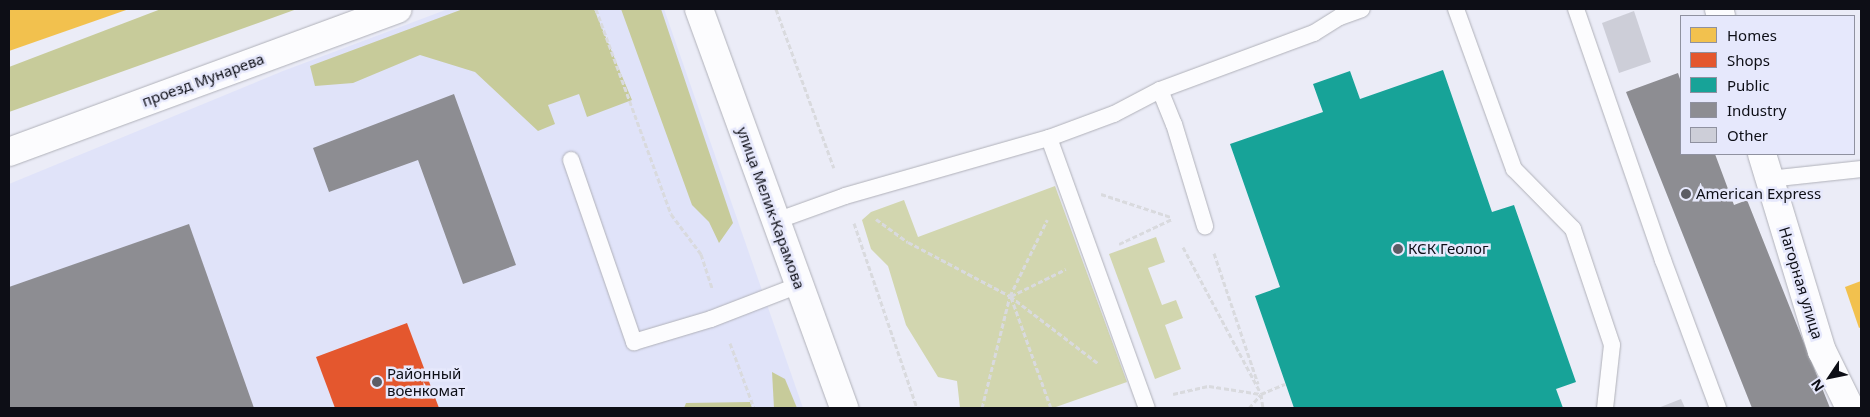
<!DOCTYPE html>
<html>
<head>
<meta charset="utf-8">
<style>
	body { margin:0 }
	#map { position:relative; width:1870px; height:417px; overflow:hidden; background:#ebecf7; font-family:"Noto Sans",sans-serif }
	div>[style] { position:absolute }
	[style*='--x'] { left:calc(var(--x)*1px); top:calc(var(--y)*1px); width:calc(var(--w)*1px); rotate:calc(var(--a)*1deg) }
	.built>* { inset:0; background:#e0e3f9 }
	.green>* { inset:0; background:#d2d6af }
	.forest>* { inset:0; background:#c7cb9a }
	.homes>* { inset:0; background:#f2c14e }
	.shops>* { inset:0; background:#e4572e }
	.public>* { inset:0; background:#17a398 }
	.industry>* { inset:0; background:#8d8d92 }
	.building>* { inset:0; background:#cdced8 }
	.path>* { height:3px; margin-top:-1.5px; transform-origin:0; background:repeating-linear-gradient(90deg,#d9dade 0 5px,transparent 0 7.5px) }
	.roads { filter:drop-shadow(0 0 1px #b0b1b9) drop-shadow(0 0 1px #b0b1b9) }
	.service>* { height:16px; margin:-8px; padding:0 8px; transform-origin:8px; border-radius:8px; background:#fcfcfe }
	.minor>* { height:28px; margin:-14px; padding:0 14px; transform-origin:14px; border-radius:14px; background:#fcfcfe }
	.secondary>* { height:28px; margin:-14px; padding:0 14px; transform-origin:14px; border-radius:14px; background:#fcfcfe }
	.dots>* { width:14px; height:14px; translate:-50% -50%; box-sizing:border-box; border:2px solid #e6e8fc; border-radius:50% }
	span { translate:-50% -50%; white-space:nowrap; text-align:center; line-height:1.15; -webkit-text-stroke:5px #e6e8fc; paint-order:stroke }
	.street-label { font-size:15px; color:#0d0e16 }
	.poi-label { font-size:15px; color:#0d0e16 }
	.left { translate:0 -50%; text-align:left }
	.frame { position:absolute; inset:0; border:10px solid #0d0e16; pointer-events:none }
	.legend { position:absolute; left:1680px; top:15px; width:175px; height:140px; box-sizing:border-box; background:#e6e8fc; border:1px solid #8f91a0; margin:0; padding:6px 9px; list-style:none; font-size:15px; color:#0d0e16 }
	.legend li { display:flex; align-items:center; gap:10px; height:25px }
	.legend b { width:25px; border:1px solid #8f91a0 }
	.north { position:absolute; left:1805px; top:352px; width:50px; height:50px; -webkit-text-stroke:4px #e6e8fc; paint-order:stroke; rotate:236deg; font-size:14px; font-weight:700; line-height:20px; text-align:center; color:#0d0e16 }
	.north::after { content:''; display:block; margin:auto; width:18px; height:22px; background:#0d0e16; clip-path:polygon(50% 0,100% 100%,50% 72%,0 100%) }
</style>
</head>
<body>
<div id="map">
	<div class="built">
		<div style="clip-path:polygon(448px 9px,664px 9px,803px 408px,9px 408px,9px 184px,283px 71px)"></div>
	</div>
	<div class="green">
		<div style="clip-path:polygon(1055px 186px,1127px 382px,1053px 408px,960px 408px,957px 381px,938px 377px,906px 325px,888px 266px,871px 249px,862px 220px,871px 212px,904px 200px,918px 237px)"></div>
		<div style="clip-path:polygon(1156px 237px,1165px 262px,1148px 268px,1162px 305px,1176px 300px,1183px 318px,1165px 325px,1181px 369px,1155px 379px,1109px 254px)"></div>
	</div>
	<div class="forest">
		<div style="clip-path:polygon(161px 9px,297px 9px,9px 112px,9px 67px)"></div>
		<div style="clip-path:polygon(463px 9px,594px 9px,632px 100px,587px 117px,579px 94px,548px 105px,555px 124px,538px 131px,475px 72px,420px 55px,353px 83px,315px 86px,310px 66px)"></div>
		<div style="clip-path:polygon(621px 9px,661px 9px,733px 223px,719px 243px,709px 222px,692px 205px)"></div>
		<div style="clip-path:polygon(772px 372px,785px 379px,797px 408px,774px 408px)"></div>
		<div style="clip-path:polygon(750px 402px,752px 408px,684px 408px,686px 403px)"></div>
	</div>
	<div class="homes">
		<div style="clip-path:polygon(9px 9px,129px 9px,9px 51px)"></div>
		<div style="clip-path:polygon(1861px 281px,1861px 327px,1859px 328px,1845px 287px)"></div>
	</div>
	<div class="shops">
		<div style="clip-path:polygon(407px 323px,439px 408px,335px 408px,316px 357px)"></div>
	</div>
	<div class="public">
		<div style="clip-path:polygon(1443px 70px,1492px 212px,1514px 205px,1576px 382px,1556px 389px,1563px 408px,1294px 408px,1255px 296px,1280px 287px,1230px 144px,1323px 112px,1313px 84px,1350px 71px,1360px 99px)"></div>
	</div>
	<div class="industry">
		<div style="clip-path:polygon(1678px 73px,1681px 82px,1681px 154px,1715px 154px,1734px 205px,1747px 200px,1830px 408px,1752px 408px,1626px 92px)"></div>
		<div style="clip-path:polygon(454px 94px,516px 265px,463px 284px,418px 160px,329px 192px,313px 148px)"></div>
		<div style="clip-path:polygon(189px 224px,254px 408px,9px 408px,9px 287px)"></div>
	</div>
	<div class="building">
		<div style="clip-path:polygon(1634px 11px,1651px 62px,1619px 73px,1602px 23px)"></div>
		<div style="clip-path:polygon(1681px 399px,1685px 408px,1658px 408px)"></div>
	</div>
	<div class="path">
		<div style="--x:596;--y:9;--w:218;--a:69.9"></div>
		<div style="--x:671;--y:214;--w:50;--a:53.1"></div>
		<div style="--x:701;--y:254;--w:36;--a:72"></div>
		<div style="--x:776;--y:9;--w:169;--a:70"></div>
		<div style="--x:1101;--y:194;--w:74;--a:18.2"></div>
		<div style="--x:876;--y:219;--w:39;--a:36"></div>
		<div style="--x:908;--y:242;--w:115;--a:27.9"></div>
		<div style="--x:1010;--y:296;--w:112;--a:37.4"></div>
		<div style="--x:854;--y:223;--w:195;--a:71.2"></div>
		<div style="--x:1119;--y:244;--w:59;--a:-25.3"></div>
		<div style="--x:1183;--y:247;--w:166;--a:62"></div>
		<div style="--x:1261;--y:394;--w:14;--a:82"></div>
		<div style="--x:1214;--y:253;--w:138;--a:71.4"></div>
		<div style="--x:1011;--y:296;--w:61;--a:-26.1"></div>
		<div style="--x:1011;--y:297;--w:118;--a:70.2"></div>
		<div style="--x:730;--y:343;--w:69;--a:69.7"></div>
		<div style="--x:1173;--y:394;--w:37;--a:-13"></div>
		<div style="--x:1209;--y:386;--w:52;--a:8.9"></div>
		<div style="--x:982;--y:408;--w:115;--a:-76"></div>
		<div style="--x:1010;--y:296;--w:85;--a:-64"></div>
		<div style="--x:1249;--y:408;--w:18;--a:-49"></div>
		<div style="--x:1261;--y:394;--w:26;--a:-23"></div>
	</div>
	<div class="roads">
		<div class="service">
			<div style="--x:1456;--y:9;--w:170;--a:70.1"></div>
			<div style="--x:1514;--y:169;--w:84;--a:45.5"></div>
			<div style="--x:1573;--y:229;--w:122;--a:71.4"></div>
			<div style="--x:1612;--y:345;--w:63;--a:96.3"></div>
			<div style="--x:1576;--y:9;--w:266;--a:70.9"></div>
			<div style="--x:1663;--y:260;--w:158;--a:69.6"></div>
			<div style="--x:1160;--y:90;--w:37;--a:68"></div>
			<div style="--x:1174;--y:124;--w:107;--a:73.1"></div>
			<div style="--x:1049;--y:138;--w:287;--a:70.1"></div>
			<div style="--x:571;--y:160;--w:193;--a:70.9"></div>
			<div style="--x:634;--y:342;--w:80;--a:-16.6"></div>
			<div style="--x:711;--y:319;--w:94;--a:-21.1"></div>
			<div style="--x:1769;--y:179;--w:93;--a:-6.2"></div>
			<div style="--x:776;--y:221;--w:73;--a:-19.9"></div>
			<div style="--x:845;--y:196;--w:212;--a:-15.9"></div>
			<div style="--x:1049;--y:138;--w:69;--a:-20.3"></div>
			<div style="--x:1114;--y:114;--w:52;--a:-27.6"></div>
			<div style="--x:1160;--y:90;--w:164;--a:-20.3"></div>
			<div style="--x:1314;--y:33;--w:31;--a:-32"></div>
			<div style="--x:1340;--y:17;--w:23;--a:-20"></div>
		</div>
		<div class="minor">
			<div style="--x:1719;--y:9;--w:7;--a:74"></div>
			<div style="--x:9;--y:152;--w:414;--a:-20.2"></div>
			<div style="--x:1762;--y:154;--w:206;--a:73.1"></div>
			<div style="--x:1822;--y:351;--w:64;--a:63.8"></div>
		</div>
		<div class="secondary">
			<div style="--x:699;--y:9;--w:425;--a:70"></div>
		</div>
	</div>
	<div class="dots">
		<div style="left:1686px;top:194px;background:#5b5c65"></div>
		<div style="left:1398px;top:249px;background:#5b5c65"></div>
		<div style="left:377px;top:382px;background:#5b5c65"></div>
	</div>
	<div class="street-label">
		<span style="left:203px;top:80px;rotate:-20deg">проезд Мунарева</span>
		<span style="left:771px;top:208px;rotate:70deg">улица Мелик-Карамова</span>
		<span style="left:1801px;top:283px;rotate:73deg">Нагорная улица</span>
	</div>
	<div class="poi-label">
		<span class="left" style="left:1696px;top:194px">American Express</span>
		<span class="left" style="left:1408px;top:249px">КСК Геолог</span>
		<span class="left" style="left:387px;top:382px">Районный<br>военкомат</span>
	</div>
	<div class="frame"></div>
	<ul class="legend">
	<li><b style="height:14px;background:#f2c14e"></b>Homes</li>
	<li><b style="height:14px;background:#e4572e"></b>Shops</li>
	<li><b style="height:14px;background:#17a398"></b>Public</li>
	<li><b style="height:14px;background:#8d8d92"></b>Industry</li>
	<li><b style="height:14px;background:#cdced8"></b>Other</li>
	</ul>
	<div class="north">N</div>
</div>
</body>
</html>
